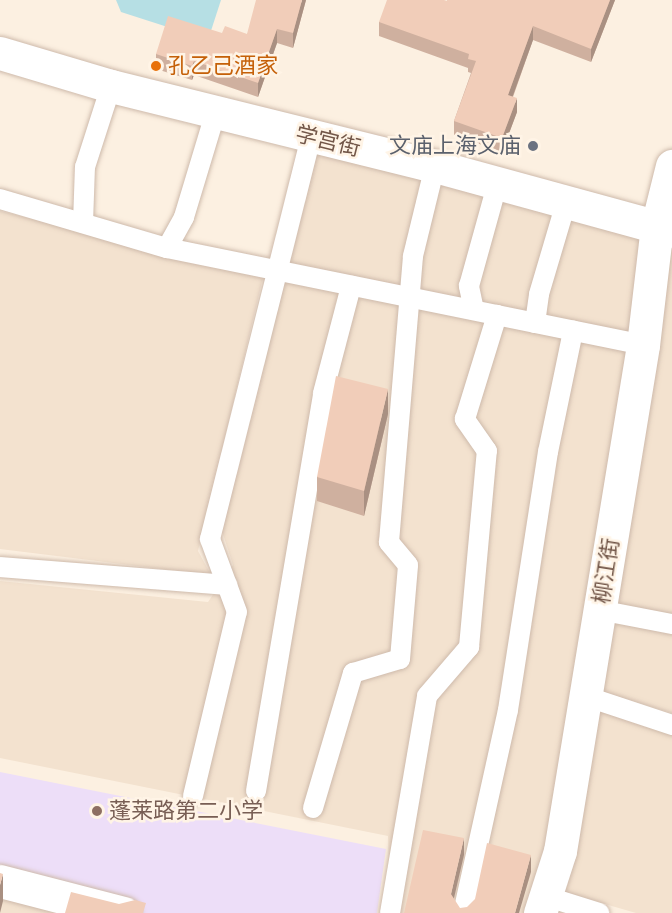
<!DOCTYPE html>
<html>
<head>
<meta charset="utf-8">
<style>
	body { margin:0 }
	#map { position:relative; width:672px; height:913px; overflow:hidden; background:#fcf0e1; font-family:Jost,"Noto Sans SC",sans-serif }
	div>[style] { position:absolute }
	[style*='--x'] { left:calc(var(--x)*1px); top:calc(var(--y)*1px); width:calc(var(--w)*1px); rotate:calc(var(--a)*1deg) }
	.residential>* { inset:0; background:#f3e2cf }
	.education>* { inset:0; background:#eddef8 }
	.water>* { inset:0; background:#b6dfe4 }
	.roads { filter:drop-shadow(0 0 2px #cebaab) drop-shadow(0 0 2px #cebaab) }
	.service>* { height:20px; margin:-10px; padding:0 10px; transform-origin:10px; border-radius:10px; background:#fff }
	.minor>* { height:33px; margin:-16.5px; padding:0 16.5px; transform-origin:16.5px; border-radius:16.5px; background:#fff }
	.wall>* { inset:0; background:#cfb09f }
	.shaded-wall>* { inset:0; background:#a99082 }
	.building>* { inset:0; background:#f1cdb9 }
	.dots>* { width:16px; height:16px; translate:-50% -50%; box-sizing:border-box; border:3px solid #fff4e6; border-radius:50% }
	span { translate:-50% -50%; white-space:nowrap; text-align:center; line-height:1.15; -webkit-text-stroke:5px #fff4e6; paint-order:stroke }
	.food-label { font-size:22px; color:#c56008 }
	.left { translate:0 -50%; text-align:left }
	.street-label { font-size:22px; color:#725648 }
	.worship-label { font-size:22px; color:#5b616d }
	.right { translate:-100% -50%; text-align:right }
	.education-label { font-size:22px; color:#785e54 }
</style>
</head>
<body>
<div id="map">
	<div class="residential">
		<div style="clip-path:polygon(317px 147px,648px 241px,546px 843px,527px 913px,390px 913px,388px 836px,0 758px,0 581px,208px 602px,233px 565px,222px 531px)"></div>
		<div style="clip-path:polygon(0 211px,263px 277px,198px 551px,211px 575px,0 549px)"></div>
		<div style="clip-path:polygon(672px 241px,672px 713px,596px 690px)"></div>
		<div style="clip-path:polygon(594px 707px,672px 733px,672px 913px,636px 913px,560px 891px)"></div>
		<div style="clip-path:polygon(0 888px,93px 913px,0 913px)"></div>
	</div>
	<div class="education">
		<div style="clip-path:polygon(0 772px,386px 849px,377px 913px,144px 913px,0 879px)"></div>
	</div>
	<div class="water">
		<div style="clip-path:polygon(116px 0,221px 0,208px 40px,121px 12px)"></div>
	</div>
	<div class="roads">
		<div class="service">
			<div style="--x:0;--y:199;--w:174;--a:16.4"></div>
			<div style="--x:167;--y:248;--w:486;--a:11.5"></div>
			<div style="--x:83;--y:223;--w:56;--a:-88"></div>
			<div style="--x:85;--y:167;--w:85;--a:-72.2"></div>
			<div style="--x:167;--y:248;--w:35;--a:-61"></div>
			<div style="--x:184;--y:217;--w:111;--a:-73.2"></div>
			<div style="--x:474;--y:310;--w:25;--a:-102"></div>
			<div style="--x:469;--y:286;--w:105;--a:-74.5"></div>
			<div style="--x:535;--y:323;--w:29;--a:-82"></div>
			<div style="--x:539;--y:294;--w:95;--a:-73.5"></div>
			<div style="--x:0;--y:567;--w:228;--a:4.5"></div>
			<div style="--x:599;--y:610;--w:74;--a:10.9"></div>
			<div style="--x:585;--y:696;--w:92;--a:18.4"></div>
			<div style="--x:256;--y:791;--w:404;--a:-80.4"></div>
			<div style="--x:323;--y:393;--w:111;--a:-75.3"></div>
			<div style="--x:193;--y:796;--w:189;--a:-76.6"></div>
			<div style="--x:237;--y:612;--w:78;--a:-110.3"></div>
			<div style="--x:210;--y:539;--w:414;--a:-75.9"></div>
			<div style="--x:313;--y:808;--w:141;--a:-73.5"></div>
			<div style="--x:353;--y:673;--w:49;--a:-16.6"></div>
			<div style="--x:400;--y:659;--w:94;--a:-85.1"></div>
			<div style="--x:408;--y:565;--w:30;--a:-130"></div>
			<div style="--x:389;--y:542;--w:287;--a:-85.2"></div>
			<div style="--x:413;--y:256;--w:93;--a:-76.3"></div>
			<div style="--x:545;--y:896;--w:57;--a:17.5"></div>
			<div style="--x:390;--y:913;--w:220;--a:-80.3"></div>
			<div style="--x:427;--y:696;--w:65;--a:-49.4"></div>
			<div style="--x:469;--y:647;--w:197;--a:-84.8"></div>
			<div style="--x:487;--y:451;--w:39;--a:-125"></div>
			<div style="--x:465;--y:419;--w:109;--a:-72.9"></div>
			<div style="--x:463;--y:913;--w:208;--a:-77.5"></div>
			<div style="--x:508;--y:710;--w:261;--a:-81.2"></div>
			<div style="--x:548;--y:452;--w:124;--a:-78.3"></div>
		</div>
		<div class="minor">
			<div style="--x:0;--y:53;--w:116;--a:16.6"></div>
			<div style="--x:111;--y:86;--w:334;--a:13.9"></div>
			<div style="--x:435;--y:166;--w:246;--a:15.3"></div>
			<div style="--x:0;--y:881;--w:128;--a:14.5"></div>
			<div style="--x:540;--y:913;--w:65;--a:-72.1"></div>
			<div style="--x:560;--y:851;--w:513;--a:-80.68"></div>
			<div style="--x:643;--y:345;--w:120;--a:-83.3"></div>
			<div style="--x:657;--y:226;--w:62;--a:-76"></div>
		</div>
	</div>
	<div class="wall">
		<div style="clip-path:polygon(306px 0,293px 48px,277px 43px,258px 97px,194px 75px,192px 80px,156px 69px,156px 54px,222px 33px,247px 34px)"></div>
		<div style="clip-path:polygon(615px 0,591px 62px,533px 40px,513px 97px,517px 112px,502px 152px,454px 135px,454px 121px,471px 73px,468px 72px,468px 68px,379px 36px,379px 22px,447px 1px)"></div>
		<div style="clip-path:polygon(388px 414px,364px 516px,317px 501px,317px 477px)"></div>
	</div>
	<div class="shaded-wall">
		<div style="clip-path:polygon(302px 0,306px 0,293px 48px,293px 33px)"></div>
		<div style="clip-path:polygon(610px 0,615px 0,591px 62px,591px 49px)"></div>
		<div style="clip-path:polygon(533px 26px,533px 40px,508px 109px,508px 95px)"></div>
		<div style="clip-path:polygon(277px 29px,277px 43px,258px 97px,258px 83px)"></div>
		<div style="clip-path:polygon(194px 61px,194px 75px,192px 80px,192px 66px)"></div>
		<div style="clip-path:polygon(517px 98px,517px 112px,502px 152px,502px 138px)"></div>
		<div style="clip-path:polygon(388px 389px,388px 414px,364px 516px,364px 491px)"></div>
		<div style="clip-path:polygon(464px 838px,464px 855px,451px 911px,451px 894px)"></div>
		<div style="clip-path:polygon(531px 855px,531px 872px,519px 913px,515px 913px)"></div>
		<div style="clip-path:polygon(3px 874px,3px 901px,0 913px,0 885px)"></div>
	</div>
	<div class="building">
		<div style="clip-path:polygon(256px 0,302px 0,293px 33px,277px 29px,258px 83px,194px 61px,192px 66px,156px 54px,168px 16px,222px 33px,225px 26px,247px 34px)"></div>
		<div style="clip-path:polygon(387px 0,444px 0,447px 1px,447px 0,610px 0,591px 49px,533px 26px,508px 95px,517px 98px,502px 138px,454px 121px,476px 61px,468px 59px,469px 54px,379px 22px)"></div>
		<div style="clip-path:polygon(336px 376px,388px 389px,364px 491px,317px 477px)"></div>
		<div style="clip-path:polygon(423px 830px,464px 838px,451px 894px,460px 908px,467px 907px,475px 899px,487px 843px,531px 855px,515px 913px,404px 913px)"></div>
		<div style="clip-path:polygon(0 873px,3px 874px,0 885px)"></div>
		<div style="clip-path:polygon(71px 892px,119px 904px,135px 900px,146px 903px,143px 913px,65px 913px)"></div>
	</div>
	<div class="dots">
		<div style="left:156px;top:66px;background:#e8710a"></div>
		<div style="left:533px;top:146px;background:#6b7280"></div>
		<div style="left:97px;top:811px;background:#8d6e63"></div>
	</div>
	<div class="food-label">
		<span class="left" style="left:168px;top:66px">孔乙己酒家</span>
	</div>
	<div class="street-label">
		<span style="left:328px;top:141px;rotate:14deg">学宫街</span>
		<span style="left:606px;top:571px;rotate:-81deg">柳江街</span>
	</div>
	<div class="worship-label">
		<span class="right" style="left:521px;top:146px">文庙上海文庙</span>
	</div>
	<div class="education-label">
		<span class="left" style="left:109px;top:811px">蓬莱路第二小学</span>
	</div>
</div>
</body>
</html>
